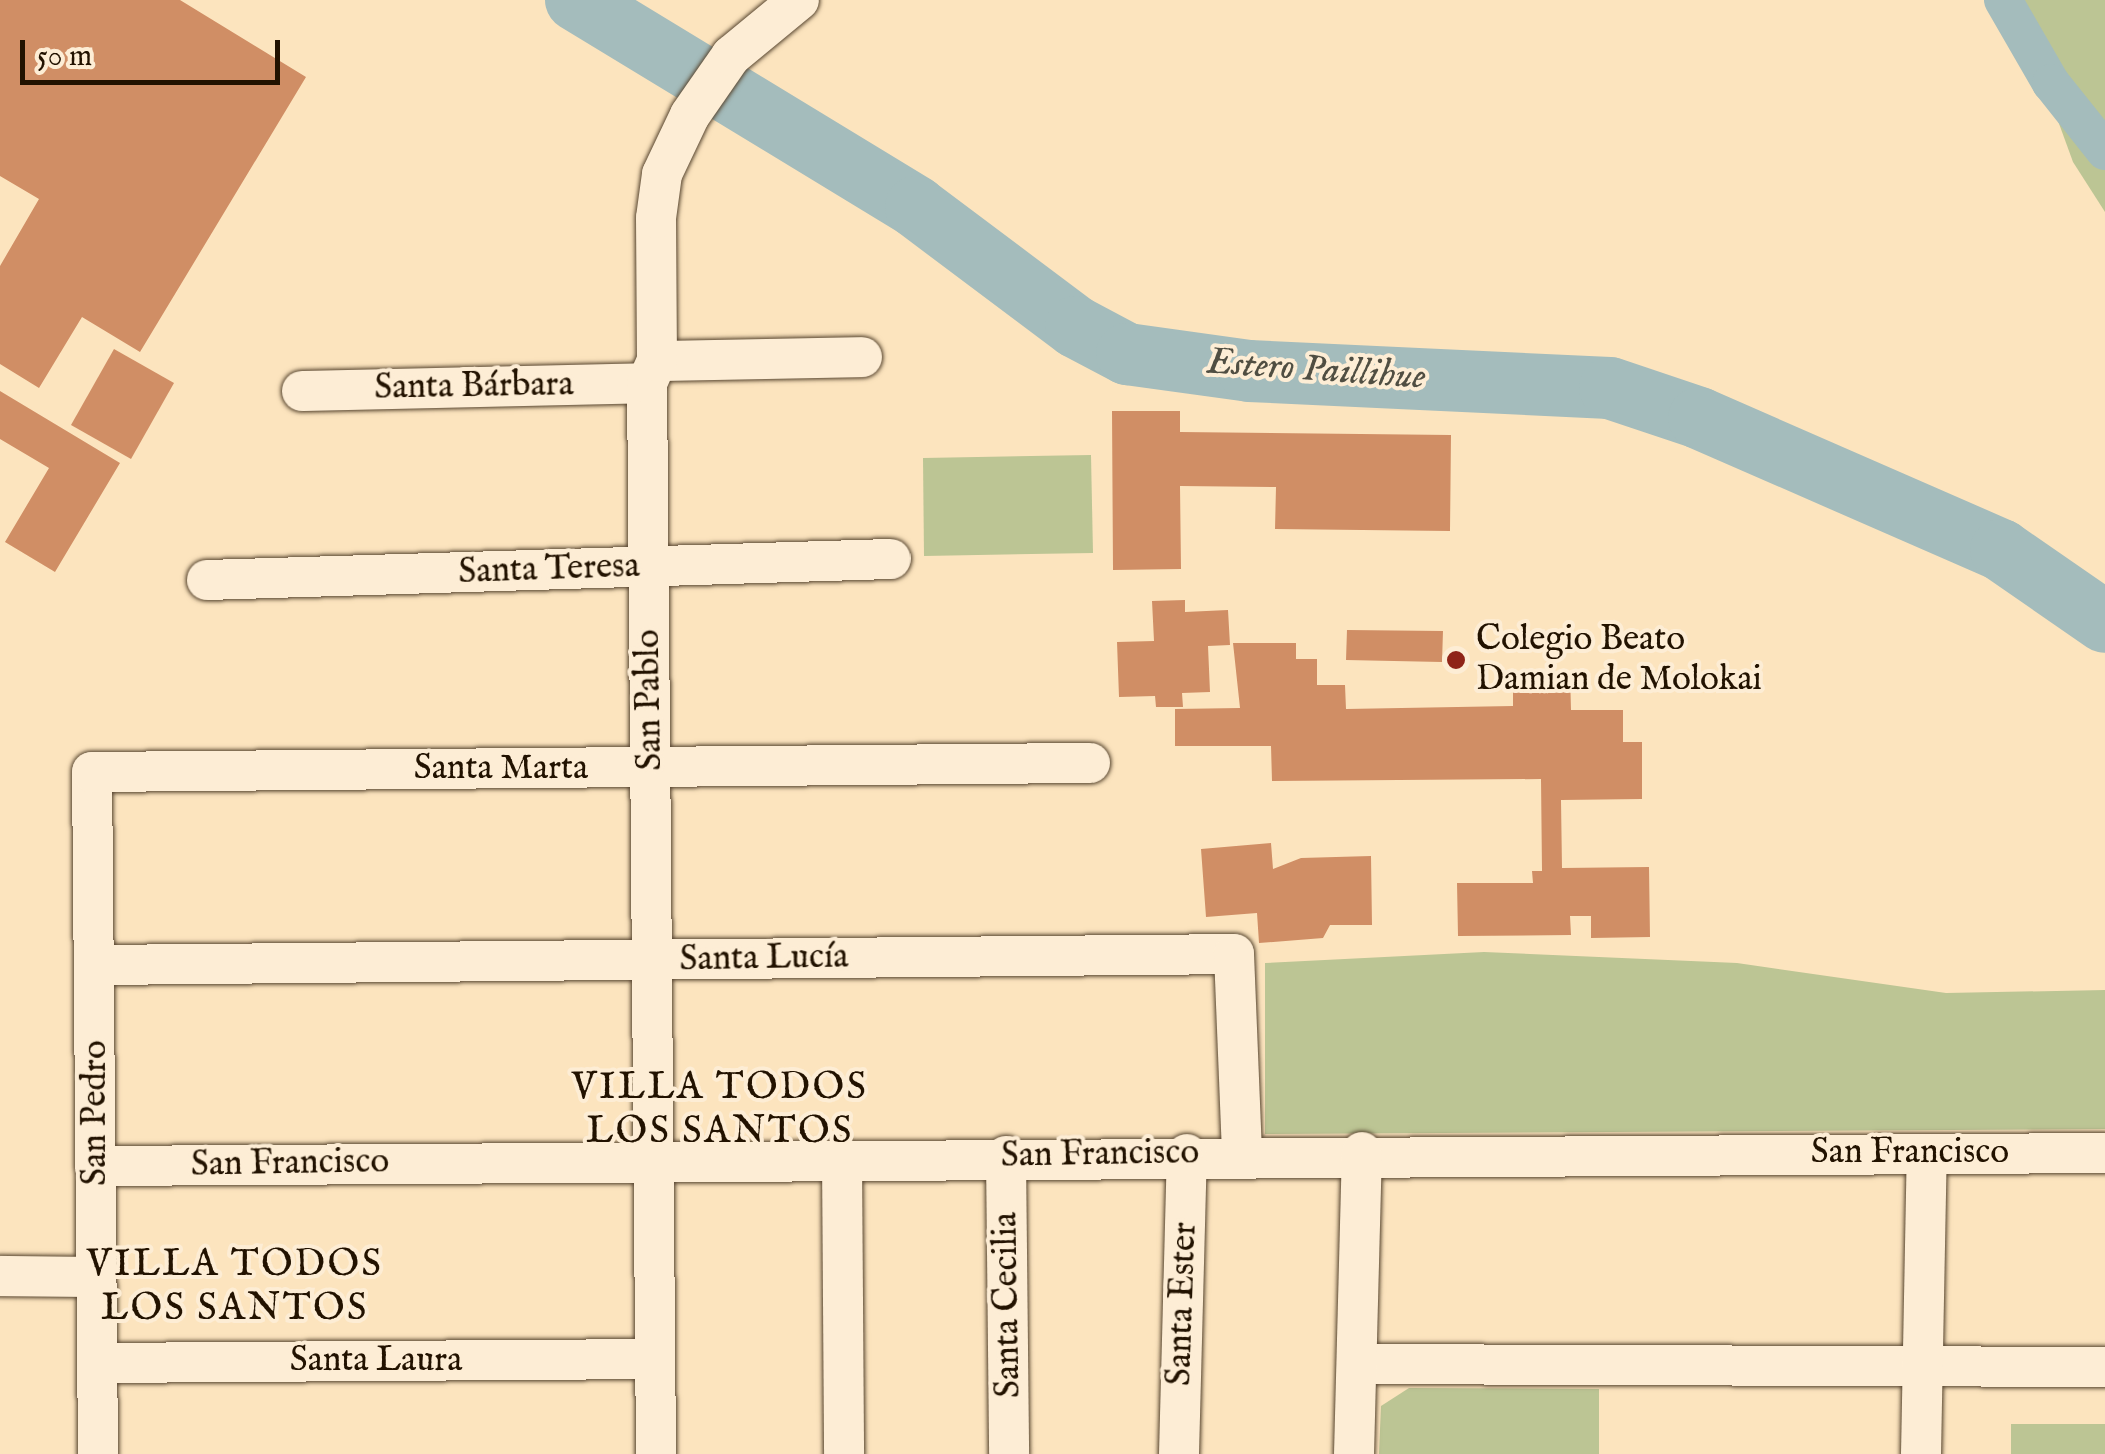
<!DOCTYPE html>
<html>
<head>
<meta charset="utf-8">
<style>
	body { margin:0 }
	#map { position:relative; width:2105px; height:1454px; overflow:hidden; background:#fce4be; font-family:"IM FELL English",serif }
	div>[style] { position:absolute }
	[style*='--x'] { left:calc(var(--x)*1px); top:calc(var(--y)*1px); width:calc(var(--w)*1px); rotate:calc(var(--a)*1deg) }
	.green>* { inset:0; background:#bcc594 }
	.canal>* { height:38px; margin:-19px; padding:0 19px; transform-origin:19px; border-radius:19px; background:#a4bcbc }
	.river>* { height:62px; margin:-31px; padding:0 31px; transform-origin:31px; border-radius:31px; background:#a4bcbc }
	.building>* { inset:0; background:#d08e65 }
	.roads { filter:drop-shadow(0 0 2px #584630) drop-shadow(0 0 2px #584630) }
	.minor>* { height:40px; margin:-20px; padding:0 20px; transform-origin:20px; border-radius:20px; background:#fdedd5 }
	.dots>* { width:28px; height:28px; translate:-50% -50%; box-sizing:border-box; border:5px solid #fdedd5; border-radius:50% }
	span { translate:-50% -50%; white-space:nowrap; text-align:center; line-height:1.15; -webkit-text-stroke:8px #fdedd5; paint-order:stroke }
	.street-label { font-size:35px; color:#221200 }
	.poi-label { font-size:35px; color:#221200 }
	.left { translate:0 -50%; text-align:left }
	.water-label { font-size:38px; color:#504e42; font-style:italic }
	.neighbourhood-label { font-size:38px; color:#221200; letter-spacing:2.5px }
	.scale { position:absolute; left:20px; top:40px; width:260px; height:45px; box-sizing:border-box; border:5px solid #221200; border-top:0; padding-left:12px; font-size:30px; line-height:35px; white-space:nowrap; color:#221200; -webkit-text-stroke:8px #fdedd5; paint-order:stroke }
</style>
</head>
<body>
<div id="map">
	<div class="green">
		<div style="clip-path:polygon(2014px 0,2105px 0,2105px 212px,2073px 162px)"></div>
		<div style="clip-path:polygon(1091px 455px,1093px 553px,924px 556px,923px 458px)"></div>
		<div style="clip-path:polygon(1484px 952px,1737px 963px,1946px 993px,2105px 990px,2105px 1129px,1265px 1134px,1265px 963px)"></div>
		<div style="clip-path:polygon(1409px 1388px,1599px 1389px,1599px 1454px,1379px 1454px,1381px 1406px)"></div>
		<div style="clip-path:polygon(2011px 1424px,2105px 1424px,2105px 1454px,2011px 1454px)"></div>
	</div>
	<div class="canal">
		<div style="--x:2003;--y:0;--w:96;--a:60"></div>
		<div style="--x:2051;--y:83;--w:87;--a:51.5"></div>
	</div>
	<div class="river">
		<div style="--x:576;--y:0;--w:398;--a:31.3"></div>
		<div style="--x:916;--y:207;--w:200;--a:36.9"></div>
		<div style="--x:1076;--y:327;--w:58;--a:27.9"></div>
		<div style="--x:1127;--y:354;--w:123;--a:7.9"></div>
		<div style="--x:1249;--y:371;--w:361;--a:2.7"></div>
		<div style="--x:1610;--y:388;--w:94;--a:18.6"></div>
		<div style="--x:1699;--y:418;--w:330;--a:23.6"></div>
		<div style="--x:2001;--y:550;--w:126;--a:34.7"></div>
	</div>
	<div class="building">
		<div style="clip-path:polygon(0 0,180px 0,306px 77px,140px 352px,82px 317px,39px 388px,0 364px,0 266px,39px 199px,0 176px)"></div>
		<div style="clip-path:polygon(114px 349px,174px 383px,131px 459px,71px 425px)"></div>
		<div style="clip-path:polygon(0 391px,120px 463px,55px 572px,5px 542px,49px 468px,0 439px)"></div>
		<div style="clip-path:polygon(1112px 411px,1180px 411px,1180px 432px,1451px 435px,1450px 531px,1275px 529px,1276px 487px,1180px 486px,1181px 569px,1113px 570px)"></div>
		<div style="clip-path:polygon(1185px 600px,1185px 612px,1228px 610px,1230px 645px,1208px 646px,1210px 692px,1182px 693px,1183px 707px,1156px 707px,1155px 696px,1119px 697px,1117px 642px,1154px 641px,1152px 601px)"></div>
		<div style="clip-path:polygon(1347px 630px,1443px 631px,1442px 662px,1346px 660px)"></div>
		<div style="clip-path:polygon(1233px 643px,1296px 643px,1296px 659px,1317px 659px,1317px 685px,1345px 685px,1346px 709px,1513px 706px,1513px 674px,1570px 673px,1571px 710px,1623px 710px,1623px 742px,1642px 742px,1642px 799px,1561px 800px,1562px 868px,1649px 867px,1650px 937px,1591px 938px,1591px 916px,1570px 916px,1571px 935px,1458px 936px,1457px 883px,1533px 883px,1532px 871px,1542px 871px,1541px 779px,1272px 781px,1271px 746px,1175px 746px,1175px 709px,1240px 708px)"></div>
		<div style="clip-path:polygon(1271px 843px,1273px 869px,1301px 858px,1371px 856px,1372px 925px,1330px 925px,1323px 938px,1259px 943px,1257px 913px,1206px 917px,1201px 849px)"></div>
	</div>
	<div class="roads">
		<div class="minor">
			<div style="--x:657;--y:361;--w:205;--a:-1.1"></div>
			<div style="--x:302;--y:391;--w:345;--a:-1.3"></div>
			<div style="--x:207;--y:580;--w:684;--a:-1.76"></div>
			<div style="--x:96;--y:965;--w:1138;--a:-0.55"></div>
			<div style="--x:1234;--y:954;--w:199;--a:87.7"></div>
			<div style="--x:1006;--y:1156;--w:298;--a:89.4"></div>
			<div style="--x:842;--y:1158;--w:296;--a:89.6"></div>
			<div style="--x:95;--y:1166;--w:2010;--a:-0.37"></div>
			<div style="--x:0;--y:1276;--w:96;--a:0.6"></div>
			<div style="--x:97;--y:1363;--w:558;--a:-0.41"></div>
			<div style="--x:1357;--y:1364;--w:748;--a:0.23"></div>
			<div style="--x:98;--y:1454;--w:682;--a:-90.5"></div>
			<div style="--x:92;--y:772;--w:998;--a:-0.52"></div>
			<div style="--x:656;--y:1454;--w:1071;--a:-90.48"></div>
			<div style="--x:647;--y:383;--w:24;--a:-66"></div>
			<div style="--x:657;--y:361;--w:143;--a:-90.4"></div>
			<div style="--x:656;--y:218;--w:44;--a:-82.2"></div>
			<div style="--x:662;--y:174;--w:65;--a:-64.6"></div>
			<div style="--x:690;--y:115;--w:72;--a:-55.2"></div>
			<div style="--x:731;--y:56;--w:88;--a:-39.5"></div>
			<div style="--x:1179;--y:1454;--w:300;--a:-88.5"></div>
			<div style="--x:1354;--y:1454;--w:302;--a:-88.5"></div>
			<div style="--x:1921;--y:1454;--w:300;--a:-88.9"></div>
		</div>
	</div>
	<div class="dots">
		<div style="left:1456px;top:660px;background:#8f2418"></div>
	</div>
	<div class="street-label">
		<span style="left:474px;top:387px;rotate:-1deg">Santa Bárbara</span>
		<span style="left:549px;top:570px;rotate:-2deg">Santa Teresa</span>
		<span style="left:650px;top:700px;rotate:-91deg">San Pablo</span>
		<span style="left:501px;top:769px">Santa Marta</span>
		<span style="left:764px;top:959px;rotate:-1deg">Santa Lucía</span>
		<span style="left:96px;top:1113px;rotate:-90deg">San Pedro</span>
		<span style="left:1910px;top:1153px">San Francisco</span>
		<span style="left:1100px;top:1155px;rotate:-1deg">San Francisco</span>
		<span style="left:290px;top:1164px;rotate:-1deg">San Francisco</span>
		<span style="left:1183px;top:1304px;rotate:-88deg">Santa Ester</span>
		<span style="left:1008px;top:1305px;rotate:-91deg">Santa Cecilia</span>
		<span style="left:376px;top:1361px">Santa Laura</span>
	</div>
	<div class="poi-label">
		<span class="left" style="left:1476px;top:660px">Colegio Beato<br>Damian de Molokai</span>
	</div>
	<div class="water-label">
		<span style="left:1316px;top:371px;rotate:4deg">Estero Paillihue</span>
	</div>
	<div class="neighbourhood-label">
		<span style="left:720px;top:1111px">VILLA TODOS<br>LOS SANTOS</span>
		<span style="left:235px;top:1288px">VILLA TODOS<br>LOS SANTOS</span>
	</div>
	<div class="scale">50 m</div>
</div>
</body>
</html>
